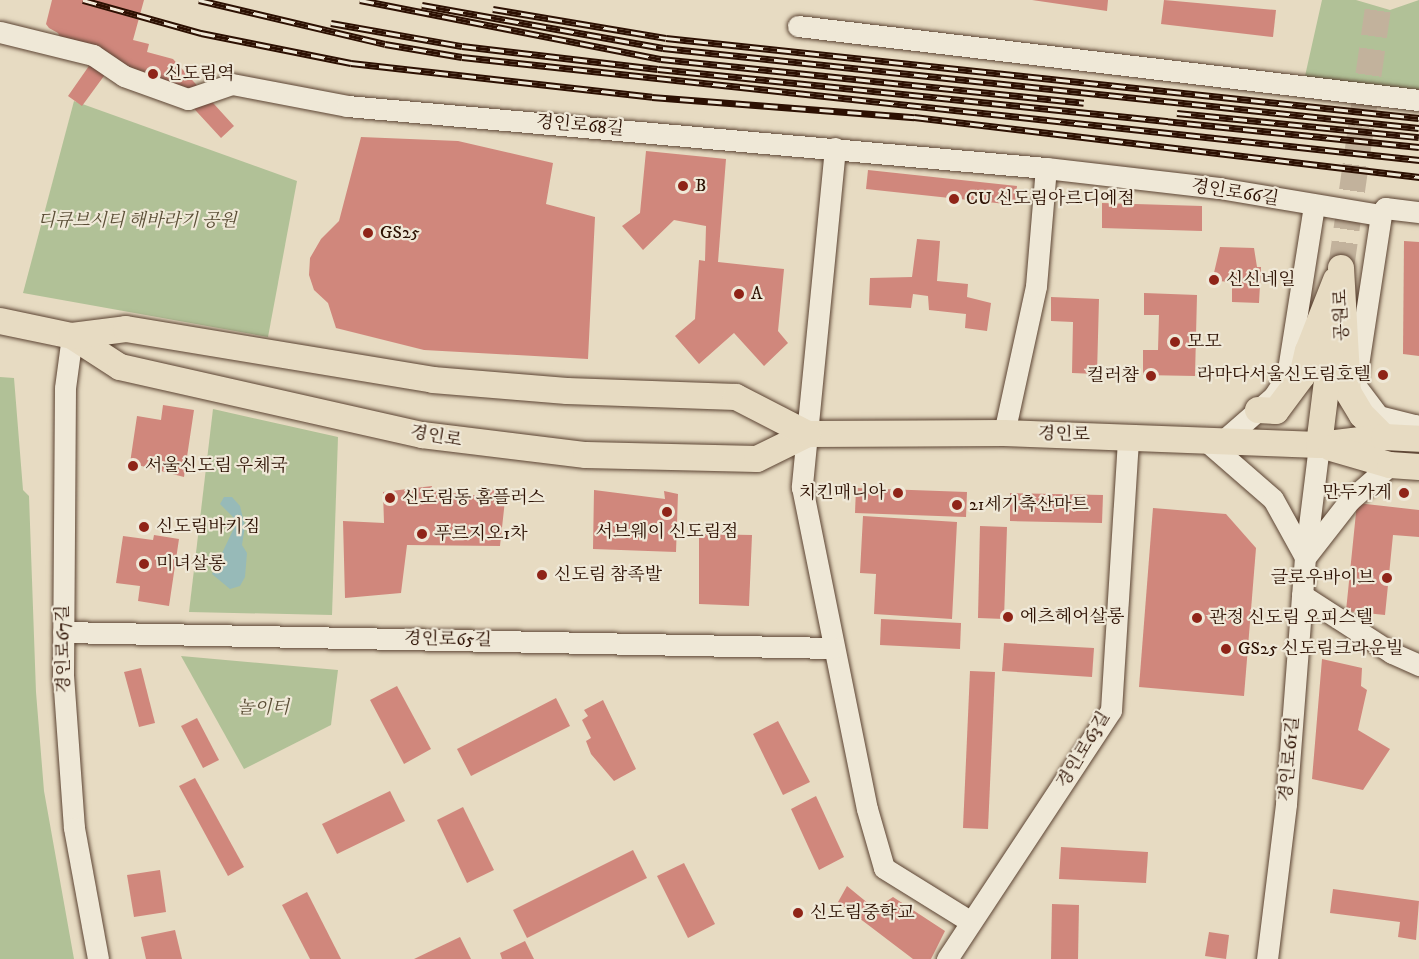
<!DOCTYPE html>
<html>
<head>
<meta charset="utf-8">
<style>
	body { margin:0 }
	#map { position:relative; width:1419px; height:959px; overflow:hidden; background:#e7dbc2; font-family:"IM FELL DW Pica","Noto Serif KR",serif }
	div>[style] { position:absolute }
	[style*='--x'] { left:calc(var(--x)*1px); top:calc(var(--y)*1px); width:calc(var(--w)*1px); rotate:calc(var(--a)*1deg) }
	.green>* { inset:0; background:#b1c197 }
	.water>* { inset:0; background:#97bab8 }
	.building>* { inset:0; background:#d0877c }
	.major-tunnel>* { height:26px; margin-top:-13px; transform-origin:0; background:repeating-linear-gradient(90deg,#c2b29c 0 26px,transparent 0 39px) }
	.roads { filter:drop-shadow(0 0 2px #5b4332) drop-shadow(0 0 2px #5b4332) }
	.minor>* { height:21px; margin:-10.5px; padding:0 10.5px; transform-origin:10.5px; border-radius:10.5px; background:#efe8d7 }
	.major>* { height:26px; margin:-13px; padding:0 13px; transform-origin:13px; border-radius:13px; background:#e7dbc2 }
	.rail>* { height:7px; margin-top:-3.5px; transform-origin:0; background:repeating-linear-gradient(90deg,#efe8d7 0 14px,#2c1002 0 28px); box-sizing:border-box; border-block:2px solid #2c1002 }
	.dots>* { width:16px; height:16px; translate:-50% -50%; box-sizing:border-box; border:3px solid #efe8d7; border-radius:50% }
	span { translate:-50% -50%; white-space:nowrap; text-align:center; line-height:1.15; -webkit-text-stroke:4.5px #efe8d7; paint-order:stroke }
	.poi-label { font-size:18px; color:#2c1002 }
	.left { translate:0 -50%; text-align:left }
	.right { translate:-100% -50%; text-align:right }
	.street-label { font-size:18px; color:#2c1002 }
	.park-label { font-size:18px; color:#5b4e36; font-style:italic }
</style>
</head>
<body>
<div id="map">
	<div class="green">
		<div style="clip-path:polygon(1322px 0,1356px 0,1390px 10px,1419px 0,1419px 90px,1303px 85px)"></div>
		<div style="clip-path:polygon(74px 101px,297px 181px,268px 337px,23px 293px)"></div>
		<div style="clip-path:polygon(0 377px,14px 378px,23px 490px,29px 496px,36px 692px,44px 791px,74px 959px,0 959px)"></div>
		<div style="clip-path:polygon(213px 409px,338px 437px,332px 615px,189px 612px)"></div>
		<div style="clip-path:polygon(181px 656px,338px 670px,331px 725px,244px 769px)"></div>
	</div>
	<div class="water">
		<div style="clip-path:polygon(224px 497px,232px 497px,240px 506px,245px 526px,242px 545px,247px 553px,245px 577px,240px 586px,230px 589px,212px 574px,234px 528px,233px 517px,220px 504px)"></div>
	</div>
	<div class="building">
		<div style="clip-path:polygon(52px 0,144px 0,133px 40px,149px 44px,147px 52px,173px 59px,234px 126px,221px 138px,174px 87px,112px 65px,82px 106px,68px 96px,98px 53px,62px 41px,58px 33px,49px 28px,46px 24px)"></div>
		<div style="clip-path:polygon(1032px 0,1108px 0,1107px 11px)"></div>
		<div style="clip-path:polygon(1164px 0,1276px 10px,1273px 37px,1161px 24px)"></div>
		<div style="clip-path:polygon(361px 137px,458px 141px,553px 163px,546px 204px,595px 217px,588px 359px,424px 350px,336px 328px,328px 303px,314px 290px,309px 275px,310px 258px,321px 239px,339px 221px)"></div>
		<div style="clip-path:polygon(646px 151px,726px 159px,718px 262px,784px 269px,778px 331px,788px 343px,764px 366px,734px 333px,699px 364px,675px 336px,695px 319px,699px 260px,705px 261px,706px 226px,674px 220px,643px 250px,622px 226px,640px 213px)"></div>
		<div style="clip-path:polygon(868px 170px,1017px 186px,1015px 205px,866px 189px)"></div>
		<div style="clip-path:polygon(1102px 203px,1202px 206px,1202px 231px,1102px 228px)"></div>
		<div style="clip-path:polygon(917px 239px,940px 241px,937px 281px,968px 284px,967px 297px,991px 303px,987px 331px,965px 328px,966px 314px,929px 310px,928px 296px,913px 294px,911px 308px,869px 305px,870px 278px,912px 277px)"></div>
		<div style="clip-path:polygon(1404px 241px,1419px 242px,1419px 356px,1403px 354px)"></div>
		<div style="clip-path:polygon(1220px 247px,1254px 248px,1257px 267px,1261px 267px,1259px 303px,1232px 302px,1232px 282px,1217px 281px,1213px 277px)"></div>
		<div style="clip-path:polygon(1144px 293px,1197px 295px,1195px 376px,1143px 375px,1143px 350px,1158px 350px,1159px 315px,1144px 315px)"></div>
		<div style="clip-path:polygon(1051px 297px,1099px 299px,1097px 374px,1072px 373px,1073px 322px,1051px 321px)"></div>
		<div style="clip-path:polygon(163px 405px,194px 410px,184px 477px,130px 463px,137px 416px,161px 420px)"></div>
		<div style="clip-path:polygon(432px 486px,431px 491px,483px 496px,485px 489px,506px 491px,500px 546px,407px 545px,401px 593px,345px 598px,343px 521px,384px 523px,383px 492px)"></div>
		<div style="clip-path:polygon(856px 488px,967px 492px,966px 517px,855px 513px)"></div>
		<div style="clip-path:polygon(594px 490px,665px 499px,664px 491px,678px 494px,676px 552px,593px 549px)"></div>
		<div style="clip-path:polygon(1010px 493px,1103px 495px,1102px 523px,1010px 521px)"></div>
		<div style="clip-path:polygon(1357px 503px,1419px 510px,1419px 537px,1393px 535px,1385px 615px,1346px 611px)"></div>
		<div style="clip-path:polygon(1153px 508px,1226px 514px,1256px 548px,1244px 696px,1139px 687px)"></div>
		<div style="clip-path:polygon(863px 516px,957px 522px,952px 619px,874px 614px,876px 574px,860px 573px)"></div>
		<div style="clip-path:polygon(980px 526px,1007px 527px,1004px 619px,978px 618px)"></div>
		<div style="clip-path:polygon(699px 534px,752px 535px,749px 606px,699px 604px)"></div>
		<div style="clip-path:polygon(154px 535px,179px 539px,169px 606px,138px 601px,140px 586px,116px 583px,123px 536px,153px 540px)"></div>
		<div style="clip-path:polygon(881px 619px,961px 623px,960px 649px,880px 645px)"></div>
		<div style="clip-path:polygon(1004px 643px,1094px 648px,1092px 677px,1002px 671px)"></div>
		<div style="clip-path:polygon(1322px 659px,1362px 668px,1361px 686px,1367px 690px,1358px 730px,1390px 749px,1363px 790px,1312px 779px)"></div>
		<div style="clip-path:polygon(141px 668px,155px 723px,139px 727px,124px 672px)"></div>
		<div style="clip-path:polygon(970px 671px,995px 672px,988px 829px,963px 828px)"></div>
		<div style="clip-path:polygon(397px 686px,431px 749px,404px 764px,370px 700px)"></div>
		<div style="clip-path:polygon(556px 698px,570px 726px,471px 776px,457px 749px)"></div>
		<div style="clip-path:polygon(603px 700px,636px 769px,614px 781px,591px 754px,586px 741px,591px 738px,582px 720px,588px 716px,584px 710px)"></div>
		<div style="clip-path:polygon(197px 718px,219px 760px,203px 768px,181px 726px)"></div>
		<div style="clip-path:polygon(778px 721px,810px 782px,783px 795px,753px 734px)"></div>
		<div style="clip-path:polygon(195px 778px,244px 867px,228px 876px,179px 786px)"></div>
		<div style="clip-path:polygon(390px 791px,405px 821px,337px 854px,322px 824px)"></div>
		<div style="clip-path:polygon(816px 796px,844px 857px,819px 870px,791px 809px)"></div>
		<div style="clip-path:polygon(463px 807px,494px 870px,467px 883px,437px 820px)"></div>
		<div style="clip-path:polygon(1061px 847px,1148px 852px,1146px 883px,1059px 879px)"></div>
		<div style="clip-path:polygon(633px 850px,647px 878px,527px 938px,513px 910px)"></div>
		<div style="clip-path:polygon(684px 863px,715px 924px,688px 938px,657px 876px)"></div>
		<div style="clip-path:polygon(160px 870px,166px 912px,134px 917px,127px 875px)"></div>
		<div style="clip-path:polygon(847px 886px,875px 909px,893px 897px,945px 931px,931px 959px,913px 959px,838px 902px)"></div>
		<div style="clip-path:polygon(1333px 889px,1419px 901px,1416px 940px,1398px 937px,1400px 922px,1330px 913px)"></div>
		<div style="clip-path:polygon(307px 892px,341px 959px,310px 959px,282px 905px)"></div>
		<div style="clip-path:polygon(1052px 904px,1079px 905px,1078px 959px,1051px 959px)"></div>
		<div style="clip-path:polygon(175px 930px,182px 959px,146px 959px,141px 937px)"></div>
		<div style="clip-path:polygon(1209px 932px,1229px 935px,1226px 959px,1205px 956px)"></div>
		<div style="clip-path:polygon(460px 937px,471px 959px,414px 959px)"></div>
		<div style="clip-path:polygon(525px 941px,534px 959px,502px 959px,500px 953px)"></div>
	</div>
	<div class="major-tunnel">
		<div style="--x:1341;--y:268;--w:271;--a:-81.9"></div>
	</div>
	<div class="roads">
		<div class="minor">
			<div style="--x:798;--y:26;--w:625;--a:6.8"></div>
			<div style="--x:0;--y:32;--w:96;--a:13.9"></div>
			<div style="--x:93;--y:55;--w:37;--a:34"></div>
			<div style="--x:124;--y:76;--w:68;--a:19.8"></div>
			<div style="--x:188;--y:99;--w:46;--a:-18.8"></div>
			<div style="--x:232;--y:84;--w:117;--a:10.8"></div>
			<div style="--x:347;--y:106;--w:702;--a:5.07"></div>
			<div style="--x:1046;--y:168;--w:174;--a:6.6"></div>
			<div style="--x:1219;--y:188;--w:164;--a:9.5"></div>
			<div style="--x:1381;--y:215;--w:8;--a:-60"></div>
			<div style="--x:1385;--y:208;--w:34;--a:7"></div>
			<div style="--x:835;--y:148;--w:341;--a:95.6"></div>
			<div style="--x:802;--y:487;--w:328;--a:78.6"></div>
			<div style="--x:867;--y:809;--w:61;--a:73.9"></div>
			<div style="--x:884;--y:868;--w:102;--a:31.8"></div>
			<div style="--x:1381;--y:215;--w:172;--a:98.7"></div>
			<div style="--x:1355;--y:385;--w:39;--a:53"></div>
			<div style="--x:1378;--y:416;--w:38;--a:14"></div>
			<div style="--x:1415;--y:425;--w:14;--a:94"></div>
			<div style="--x:72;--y:336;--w:52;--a:97.7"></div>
			<div style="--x:65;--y:388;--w:287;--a:90.4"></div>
			<div style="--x:63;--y:675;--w:153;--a:85.9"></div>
			<div style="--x:74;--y:828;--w:133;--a:79.6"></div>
			<div style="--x:1004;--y:433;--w:150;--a:-77.7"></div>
			<div style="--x:1036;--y:286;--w:118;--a:-85.2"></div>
			<div style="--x:1204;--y:439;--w:91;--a:41"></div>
			<div style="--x:1273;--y:499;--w:66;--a:61.1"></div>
			<div style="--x:1224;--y:440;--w:67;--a:-41.3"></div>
			<div style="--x:1274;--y:396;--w:24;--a:-57"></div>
			<div style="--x:1287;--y:376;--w:172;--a:-81"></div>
			<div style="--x:1307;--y:555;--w:70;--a:-52"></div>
			<div style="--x:1350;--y:500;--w:53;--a:-41.2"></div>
			<div style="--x:1302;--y:595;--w:107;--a:32.8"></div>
			<div style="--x:1392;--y:653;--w:30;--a:24"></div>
			<div style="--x:63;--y:632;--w:769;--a:1.19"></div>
			<div style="--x:947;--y:959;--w:298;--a:-56.6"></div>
			<div style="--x:1111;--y:710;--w:275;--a:-86.4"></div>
			<div style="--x:1267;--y:959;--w:156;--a:-83"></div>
			<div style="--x:1286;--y:804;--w:247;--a:-85.6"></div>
			<div style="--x:1305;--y:558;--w:114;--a:-82.9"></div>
		</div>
		<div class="major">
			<div style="--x:1341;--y:268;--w:124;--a:86.8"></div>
			<div style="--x:1348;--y:392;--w:27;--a:59"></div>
			<div style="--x:1362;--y:415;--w:31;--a:45"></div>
			<div style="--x:0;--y:321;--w:74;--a:11.8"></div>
			<div style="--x:72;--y:336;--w:57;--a:32.9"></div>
			<div style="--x:120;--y:367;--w:310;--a:12.7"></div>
			<div style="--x:422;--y:435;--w:165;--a:7"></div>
			<div style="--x:586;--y:455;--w:171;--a:1.3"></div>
			<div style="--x:757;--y:459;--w:57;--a:-26.1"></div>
			<div style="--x:808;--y:434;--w:196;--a:-0.3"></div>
			<div style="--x:1004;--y:433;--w:315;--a:2.2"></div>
			<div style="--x:1319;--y:445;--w:65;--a:-7"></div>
			<div style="--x:1384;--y:437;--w:35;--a:3"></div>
			<div style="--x:72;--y:336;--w:54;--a:-7.4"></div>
			<div style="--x:126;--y:329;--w:311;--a:9.4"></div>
			<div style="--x:433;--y:380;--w:134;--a:4.7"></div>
			<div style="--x:567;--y:391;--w:169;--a:2"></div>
			<div style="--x:736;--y:397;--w:81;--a:27.2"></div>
			<div style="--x:1258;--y:410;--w:18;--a:3"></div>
			<div style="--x:1276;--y:411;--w:44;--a:-53.4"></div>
			<div style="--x:1302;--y:376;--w:26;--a:-77"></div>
			<div style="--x:1308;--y:351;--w:76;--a:-68.5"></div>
			<div style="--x:1319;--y:445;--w:106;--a:-82.9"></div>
			<div style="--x:1331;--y:448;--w:61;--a:16.1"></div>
			<div style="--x:1390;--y:465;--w:29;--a:4"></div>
		</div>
	</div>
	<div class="rail">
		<div style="--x:83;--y:0;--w:123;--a:15.6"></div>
		<div style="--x:201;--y:33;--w:153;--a:11.3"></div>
		<div style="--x:351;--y:63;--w:303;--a:6.4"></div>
		<div style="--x:652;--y:97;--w:263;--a:4.4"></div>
		<div style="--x:914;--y:117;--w:509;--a:6.78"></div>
		<div style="--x:199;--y:0;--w:191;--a:13.3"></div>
		<div style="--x:385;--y:44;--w:78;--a:9.6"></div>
		<div style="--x:462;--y:57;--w:963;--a:6.14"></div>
		<div style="--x:360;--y:0;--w:307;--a:11.1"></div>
		<div style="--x:661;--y:59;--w:425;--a:5.9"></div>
		<div style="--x:422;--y:5;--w:245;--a:10.1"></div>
		<div style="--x:663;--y:48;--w:760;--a:6.04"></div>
		<div style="--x:493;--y:9;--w:175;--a:9.5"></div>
		<div style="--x:666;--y:38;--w:757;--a:6.06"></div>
		<div style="--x:331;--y:23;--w:133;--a:10"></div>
		<div style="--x:462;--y:46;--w:197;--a:6.7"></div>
		<div style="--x:658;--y:69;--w:765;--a:5.85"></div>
		<div style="--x:1177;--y:113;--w:243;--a:5.7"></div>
	</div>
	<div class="dots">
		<div style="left:153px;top:74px;background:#8f2418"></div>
		<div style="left:683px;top:186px;background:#8f2418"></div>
		<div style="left:954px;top:199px;background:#8f2418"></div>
		<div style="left:368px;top:233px;background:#8f2418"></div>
		<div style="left:1214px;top:280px;background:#8f2418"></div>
		<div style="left:739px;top:294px;background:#8f2418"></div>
		<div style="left:1175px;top:342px;background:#8f2418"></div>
		<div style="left:1383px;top:375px;background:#8f2418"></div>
		<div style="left:1151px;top:376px;background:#8f2418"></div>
		<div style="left:133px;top:466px;background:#8f2418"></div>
		<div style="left:898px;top:493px;background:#8f2418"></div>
		<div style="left:1404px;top:493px;background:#8f2418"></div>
		<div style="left:390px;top:498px;background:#8f2418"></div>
		<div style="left:957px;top:505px;background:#8f2418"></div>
		<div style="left:667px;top:512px;background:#8f2418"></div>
		<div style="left:144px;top:527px;background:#8f2418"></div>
		<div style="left:422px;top:534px;background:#8f2418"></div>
		<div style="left:144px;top:564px;background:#8f2418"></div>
		<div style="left:542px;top:575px;background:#8f2418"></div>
		<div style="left:1387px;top:578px;background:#8f2418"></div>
		<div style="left:1008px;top:617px;background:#8f2418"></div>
		<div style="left:1197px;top:618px;background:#8f2418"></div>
		<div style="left:1226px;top:649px;background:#8f2418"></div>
		<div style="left:798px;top:913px;background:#8f2418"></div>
	</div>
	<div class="poi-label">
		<span class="left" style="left:165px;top:74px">신도림역</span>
		<span class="left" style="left:695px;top:186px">B</span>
		<span class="left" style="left:966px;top:199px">CU 신도림아르디에점</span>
		<span class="left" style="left:380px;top:233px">GS25</span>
		<span class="left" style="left:1226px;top:280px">신신네일</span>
		<span class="left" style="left:751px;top:294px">A</span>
		<span class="left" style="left:1187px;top:342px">모모</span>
		<span class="right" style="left:1371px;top:375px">라마다서울신도림호텔</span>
		<span class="right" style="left:1139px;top:376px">컬러챰</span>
		<span class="left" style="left:145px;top:466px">서울신도림 우체국</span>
		<span class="right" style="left:886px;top:493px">치킨매니아</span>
		<span class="right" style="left:1392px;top:493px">만두가게</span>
		<span class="left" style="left:402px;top:498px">신도림동 홈플러스</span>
		<span class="left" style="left:969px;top:505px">21세기축산마트</span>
		<span class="left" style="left:156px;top:527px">신도림바키짐</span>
		<span style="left:667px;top:532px">서브웨이 신도림점</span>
		<span class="left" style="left:434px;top:534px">푸르지오1차</span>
		<span class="left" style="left:156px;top:564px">미녀살롱</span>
		<span class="left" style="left:554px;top:575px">신도림 참족발</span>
		<span class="right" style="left:1375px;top:578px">글로우바이브</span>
		<span class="left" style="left:1020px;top:617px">에츠헤어살롱</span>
		<span class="left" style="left:1209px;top:618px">관정 신도림 오피스텔</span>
		<span class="left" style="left:1238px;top:649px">GS25 신도림크라운빌</span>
		<span class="left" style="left:810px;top:913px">신도림중학교</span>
	</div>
	<div class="street-label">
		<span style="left:580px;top:126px;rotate:5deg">경인로68길</span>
		<span style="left:1235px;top:193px;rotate:9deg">경인로66길</span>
		<span style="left:1342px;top:315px;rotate:-92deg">공원로</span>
		<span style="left:1064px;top:435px;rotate:1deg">경인로</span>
		<span style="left:436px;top:437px;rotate:10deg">경인로</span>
		<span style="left:448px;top:640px;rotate:1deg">경인로65길</span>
		<span style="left:64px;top:649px;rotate:-91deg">경인로67길</span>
		<span style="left:1084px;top:750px;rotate:-59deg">경인로63길</span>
		<span style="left:1290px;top:759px;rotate:-85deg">경인로61길</span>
	</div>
	<div class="park-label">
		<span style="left:137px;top:221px">디큐브시티 해바라기 공원</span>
		<span style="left:263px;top:708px">놀이터</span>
	</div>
</div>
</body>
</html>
